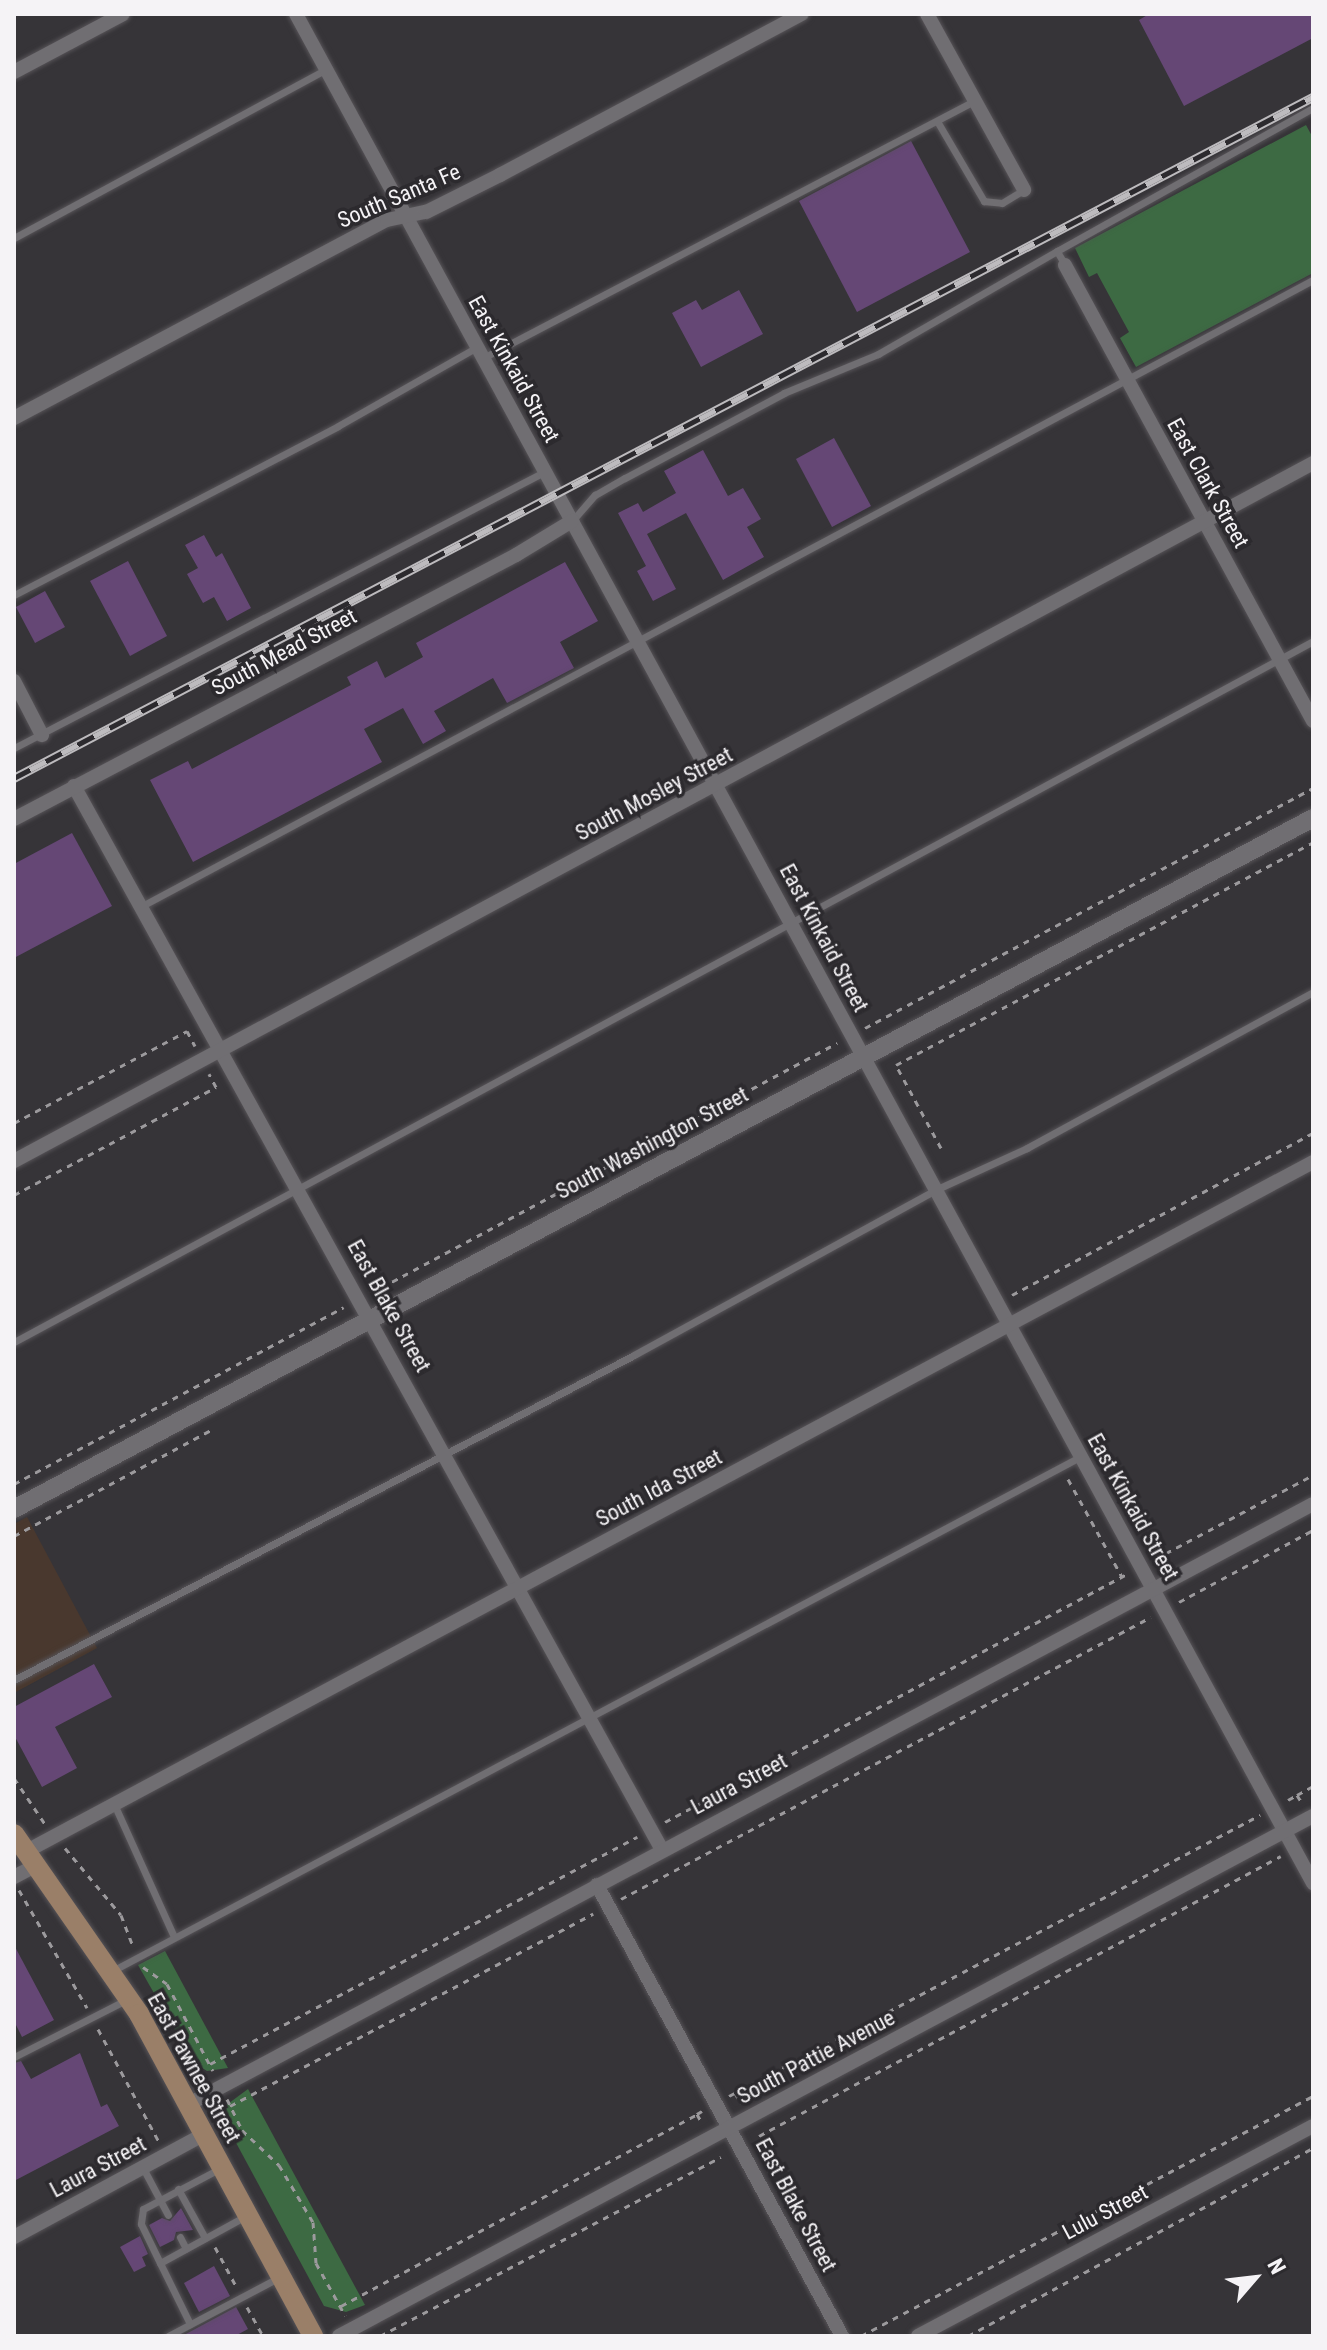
<!DOCTYPE html>
<html>
<head>
<meta charset="utf-8">
<style>
	body { margin:0 }
	#map { position:relative; width:1327px; height:2350px; overflow:hidden; background:#363438; font-family:"Roboto Condensed",sans-serif }
	div>[style] { position:absolute }
	[style*='--x'] { left:calc(var(--x)*1px); top:calc(var(--y)*1px); width:calc(var(--w)*1px); rotate:calc(var(--a)*1deg) }
	.commercial>* { inset:0; background:#49382e }
	.green>* { inset:0; background:#3d6a43 }
	.building>* { inset:0; background:#654775 }
	.path>* { height:3px; margin-top:-1.5px; transform-origin:0; background:repeating-linear-gradient(90deg,#9c9a9d 0 6px,transparent 0 12px) }
	.roads { filter:drop-shadow(0 0 2px #565357) drop-shadow(0 0 2px #565357) }
	.service>* { height:7px; margin:-3.5px; padding:0 3.5px; transform-origin:3.5px; border-radius:3.5px; background:#706e72 }
	.minor>* { height:14px; margin:-7px; padding:0 7px; transform-origin:7px; border-radius:7px; background:#706e72 }
	.tertiary>* { height:18px; margin:-9px; padding:0 9px; transform-origin:9px; border-radius:9px; background:#706e72 }
	.secondary>* { height:20px; margin:-10px; padding:0 10px; transform-origin:10px; border-radius:10px; background:#9a7f68 }
	.rail>* { height:9px; margin-top:-4.5px; transform-origin:0; background:repeating-linear-gradient(90deg,#2c2a2e 0 18px,#bdbbbe 0 36px); box-sizing:border-box; border-block:2px solid #bdbbbe }
	span { translate:-50% -50%; white-space:nowrap; text-align:center; line-height:1.15; -webkit-text-stroke:7px #2c2a2e; paint-order:stroke }
	.street-label { font-size:22px; color:#f5f3f6 }
	.frame { position:absolute; inset:0; border:16px solid #f5f3f6; pointer-events:none }
	.north { position:absolute; left:1215px; top:2238px; width:80px; height:80px; -webkit-text-stroke:6px #2c2a2e; paint-order:stroke; rotate:62deg; font-size:22px; font-weight:700; line-height:32px; text-align:center; color:#f5f3f6 }
	.north::after { content:''; display:block; margin:auto; width:28px; height:36px; background:#f5f3f6; clip-path:polygon(50% 0,100% 100%,50% 72%,0 100%) }
</style>
</head>
<body>
<div id="map">
	<div class="commercial">
		<div style="clip-path:polygon(27px 1517px,97px 1648px,14px 1693px,14px 1524px)"></div>
	</div>
	<div class="green">
		<div style="clip-path:polygon(1306px 125px,1313px 138px,1313px 273px,1136px 367px,1120px 338px,1129px 332px,1097px 273px,1089px 277px,1075px 248px)"></div>
		<div style="clip-path:polygon(165px 1951px,228px 2068px,207px 2071px,193px 2062px,138px 1965px)"></div>
		<div style="clip-path:polygon(248px 2089px,365px 2305px,346px 2312px,324px 2306px,227px 2126px,225px 2106px)"></div>
	</div>
	<div class="building">
		<div style="clip-path:polygon(1149px 14px,1313px 14px,1313px 38px,1184px 106px,1139px 20px)"></div>
		<div style="clip-path:polygon(911px 141px,970px 252px,857px 312px,799px 201px)"></div>
		<div style="clip-path:polygon(739px 290px,763px 334px,701px 367px,672px 313px,696px 300px,702px 310px)"></div>
		<div style="clip-path:polygon(834px 438px,871px 506px,832px 527px,796px 459px)"></div>
		<div style="clip-path:polygon(703px 450px,728px 496px,743px 488px,761px 519px,747px 527px,764px 557px,723px 580px,686px 513px,647px 534px,676px 589px,653px 601px,637px 571px,646px 566px,618px 513px,638px 503px,643px 512px,676px 493px,664px 471px)"></div>
		<div style="clip-path:polygon(204px 535px,216px 557px,222px 553px,251px 608px,227px 621px,214px 597px,203px 603px,187px 574px,198px 568px,185px 545px)"></div>
		<div style="clip-path:polygon(128px 561px,167px 636px,130px 656px,90px 581px)"></div>
		<div style="clip-path:polygon(565px 562px,598px 621px,560px 642px,574px 668px,507px 703px,493px 678px,434px 711px,446px 731px,423px 744px,403px 708px,364px 729px,382px 762px,193px 862px,150px 780px,188px 761px,192px 769px,351px 685px,347px 677px,377px 661px,385px 678px,423px 657px,416px 643px)"></div>
		<div style="clip-path:polygon(45px 591px,65px 627px,35px 643px,16px 607px)"></div>
		<div style="clip-path:polygon(72px 833px,112px 906px,14px 958px,14px 864px)"></div>
		<div style="clip-path:polygon(94px 1664px,112px 1697px,55px 1727px,77px 1768px,42px 1787px,14px 1735px,14px 1707px)"></div>
		<div style="clip-path:polygon(14px 1945px,54px 2020px,22px 2037px,14px 2021px)"></div>
		<div style="clip-path:polygon(80px 2053px,101px 2107px,107px 2104px,119px 2126px,14px 2181px,14px 2063px,21px 2061px,31px 2079px)"></div>
		<div style="clip-path:polygon(181px 2208px,193px 2230px,176px 2232px,174px 2240px,160px 2247px,149px 2225px,162px 2218px,170px 2221px)"></div>
		<div style="clip-path:polygon(140px 2236px,148px 2254px,142px 2257px,146px 2266px,134px 2272px,120px 2247px)"></div>
		<div style="clip-path:polygon(214px 2266px,230px 2296px,199px 2312px,184px 2283px)"></div>
		<div style="clip-path:polygon(236px 2307px,248px 2329px,235px 2336px,182px 2336px)"></div>
	</div>
	<div class="path">
		<div style="--x:865;--y:1028;--w:508;--a:-28.18"></div>
		<div style="--x:14;--y:1123;--w:196;--a:-28"></div>
		<div style="--x:187;--y:1031;--w:17;--a:62"></div>
		<div style="--x:941;--y:1148;--w:94;--a:-118.5"></div>
		<div style="--x:896;--y:1065;--w:473;--a:-28.1"></div>
		<div style="--x:14;--y:1195;--w:229;--a:-28.1"></div>
		<div style="--x:216;--y:1087;--w:15;--a:-118"></div>
		<div style="--x:371;--y:1293;--w:529;--a:-28.21"></div>
		<div style="--x:1012;--y:1295;--w:342;--a:-28.3"></div>
		<div style="--x:1068;--y:1479;--w:112;--a:61.1"></div>
		<div style="--x:14;--y:1484;--w:374;--a:-28.2"></div>
		<div style="--x:14;--y:1536;--w:224;--a:-28.3"></div>
		<div style="--x:1155;--y:1559;--w:179;--a:-28"></div>
		<div style="--x:1179;--y:1602;--w:152;--a:-28.2"></div>
		<div style="--x:14;--y:1778;--w:55;--a:56"></div>
		<div style="--x:1297;--y:1795;--w:18;--a:-29"></div>
		<div style="--x:1288;--y:1800;--w:10;--a:-29"></div>
		<div style="--x:1297;--y:1795;--w:9;--a:58"></div>
		<div style="--x:665;--y:1822;--w:524;--a:-28.23"></div>
		<div style="--x:65;--y:1848;--w:87;--a:50.1"></div>
		<div style="--x:121;--y:1915;--w:33;--a:69"></div>
		<div style="--x:19;--y:1890;--w:136;--a:60"></div>
		<div style="--x:621;--y:1899;--w:600;--a:-28.02"></div>
		<div style="--x:143;--y:1967;--w:29;--a:35"></div>
		<div style="--x:167;--y:1984;--w:98;--a:62.1"></div>
		<div style="--x:98;--y:2029;--w:128;--a:61.6"></div>
		<div style="--x:210;--y:2064;--w:484;--a:-28"></div>
		<div style="--x:735;--y:2093;--w:12;--a:59"></div>
		<div style="--x:729;--y:2096;--w:601;--a:-27.89"></div>
		<div style="--x:227;--y:2099;--w:34;--a:64"></div>
		<div style="--x:242;--y:2130;--w:51;--a:43.4"></div>
		<div style="--x:279;--y:2165;--w:66;--a:59.2"></div>
		<div style="--x:313;--y:2222;--w:41;--a:85.8"></div>
		<div style="--x:316;--y:2263;--w:60;--a:60.9"></div>
		<div style="--x:230;--y:2106;--w:411;--a:-27.9"></div>
		<div style="--x:702;--y:2111;--w:6;--a:149"></div>
		<div style="--x:697;--y:2114;--w:10;--a:61"></div>
		<div style="--x:759;--y:2136;--w:592;--a:-28.21"></div>
		<div style="--x:215;--y:2247;--w:44;--a:61.7"></div>
		<div style="--x:341;--y:2306;--w:404;--a:-28.3"></div>
		<div style="--x:247;--y:2307;--w:33;--a:61"></div>
		<div style="--x:380;--y:2336;--w:385;--a:-27.7"></div>
		<div style="--x:861;--y:2336;--w:512;--a:-27.97"></div>
		<div style="--x:968;--y:2336;--w:393;--a:-28.6"></div>
	</div>
	<div class="roads">
		<div class="service">
			<div style="--x:937;--y:121;--w:93;--a:59.6"></div>
			<div style="--x:984;--y:201;--w:18;--a:6"></div>
			<div style="--x:1002;--y:203;--w:26;--a:-31"></div>
			<div style="--x:14;--y:238;--w:355;--a:-28.4"></div>
			<div style="--x:1065;--y:265;--w:16;--a:-120"></div>
			<div style="--x:1057;--y:251;--w:293;--a:-29.2"></div>
			<div style="--x:483;--y:358;--w:554;--a:-27.63"></div>
			<div style="--x:572;--y:521;--w:35;--a:-49"></div>
			<div style="--x:595;--y:495;--w:34;--a:-30"></div>
			<div style="--x:625;--y:478;--w:180;--a:-28.1"></div>
			<div style="--x:784;--y:393;--w:102;--a:-22.5"></div>
			<div style="--x:878;--y:354;--w:207;--a:-29.9"></div>
			<div style="--x:14;--y:595;--w:365;--a:-27.5"></div>
			<div style="--x:338;--y:426;--w:160;--a:-29.6"></div>
			<div style="--x:14;--y:748;--w:598;--a:-27.51"></div>
			<div style="--x:140;--y:907;--w:1330;--a:-28.13"></div>
			<div style="--x:14;--y:1342;--w:1476;--a:-28.35"></div>
			<div style="--x:14;--y:1680;--w:700;--a:-27.66"></div>
			<div style="--x:634;--y:1355;--w:343;--a:-28.7"></div>
			<div style="--x:935;--y:1190;--w:101;--a:-24.5"></div>
			<div style="--x:1027;--y:1148;--w:326;--a:-28.6"></div>
			<div style="--x:114;--y:1804;--w:146;--a:65.7"></div>
			<div style="--x:112;--y:1971;--w:1096;--a:-27.97"></div>
			<div style="--x:14;--y:2057;--w:126;--a:-27"></div>
			<div style="--x:143;--y:2168;--w:53;--a:62"></div>
			<div style="--x:219;--y:2169;--w:86;--a:152.2"></div>
			<div style="--x:143;--y:2209;--w:15;--a:98"></div>
			<div style="--x:141;--y:2224;--w:43;--a:64"></div>
			<div style="--x:160;--y:2263;--w:98;--a:-28.7"></div>
			<div style="--x:178;--y:2189;--w:56;--a:61.1"></div>
			<div style="--x:180;--y:2237;--w:13;--a:63"></div>
			<div style="--x:160;--y:2263;--w:68;--a:63.8"></div>
			<div style="--x:168;--y:2336;--w:124;--a:-27.8"></div>
		</div>
		<div class="minor">
			<div style="--x:296;--y:14;--w:2128;--a:61.45"></div>
			<div style="--x:927;--y:14;--w:201;--a:61.1"></div>
			<div style="--x:14;--y:72;--w:123;--a:-28"></div>
			<div style="--x:1065;--y:265;--w:519;--a:61.46"></div>
			<div style="--x:14;--y:418;--w:422;--a:-28"></div>
			<div style="--x:387;--y:220;--w:40;--a:-12"></div>
			<div style="--x:426;--y:212;--w:83;--a:-26.6"></div>
			<div style="--x:500;--y:175;--w:342;--a:-28.1"></div>
			<div style="--x:14;--y:681;--w:61;--a:62.6"></div>
			<div style="--x:74;--y:786;--w:1216;--a:61.07"></div>
			<div style="--x:14;--y:819;--w:567;--a:-27.74"></div>
			<div style="--x:516;--y:555;--w:66;--a:-31.3"></div>
			<div style="--x:14;--y:1161;--w:1475;--a:-28.25"></div>
			<div style="--x:25;--y:1852;--w:1461;--a:-28.18"></div>
			<div style="--x:14;--y:1877;--w:24;--a:-28"></div>
			<div style="--x:597;--y:1885;--w:513;--a:61.49"></div>
			<div style="--x:187;--y:2105;--w:1276;--a:-28.09"></div>
			<div style="--x:14;--y:2237;--w:215;--a:-28.4"></div>
			<div style="--x:339;--y:2336;--w:1104;--a:-28.1"></div>
			<div style="--x:918;--y:2336;--w:447;--a:-28"></div>
		</div>
		<div class="tertiary">
			<div style="--x:14;--y:1509;--w:1471;--a:-28.01"></div>
		</div>
		<div class="secondary">
			<div style="--x:14;--y:1834;--w:219;--a:55.2"></div>
			<div style="--x:139;--y:2014;--w:366;--a:61.6"></div>
		</div>
	</div>
	<div class="rail">
		<div style="--x:14;--y:778;--w:1467;--a:-27.67"></div>
	</div>
	<div class="street-label">
		<span style="left:399px;top:196px;rotate:-23deg">South Santa Fe</span>
		<span style="left:514px;top:369px;rotate:61deg">East Kinkaid Street</span>
		<span style="left:1208px;top:483px;rotate:61deg">East Clark Street</span>
		<span style="left:284px;top:652px;rotate:-28deg">South Mead Street</span>
		<span style="left:654px;top:794px;rotate:-28deg">South Mosley Street</span>
		<span style="left:824px;top:938px;rotate:62deg">East Kinkaid Street</span>
		<span style="left:652px;top:1143px;rotate:-28deg">South Washington Street</span>
		<span style="left:389px;top:1306px;rotate:61deg">East Blake Street</span>
		<span style="left:659px;top:1488px;rotate:-28deg">South Ida Street</span>
		<span style="left:1133px;top:1507px;rotate:61deg">East Kinkaid Street</span>
		<span style="left:739px;top:1784px;rotate:-28deg">Laura Street</span>
		<span style="left:816px;top:2057px;rotate:-28deg">South Pattie Avenue</span>
		<span style="left:194px;top:2068px;rotate:61deg">East Pawnee Street</span>
		<span style="left:98px;top:2167px;rotate:-28deg">Laura Street</span>
		<span style="left:796px;top:2205px;rotate:62deg">East Blake Street</span>
		<span style="left:1105px;top:2212px;rotate:-28deg">Lulu Street</span>
	</div>
	<div class="frame"></div>
	<div class="north">N</div>
</div>
</body>
</html>
